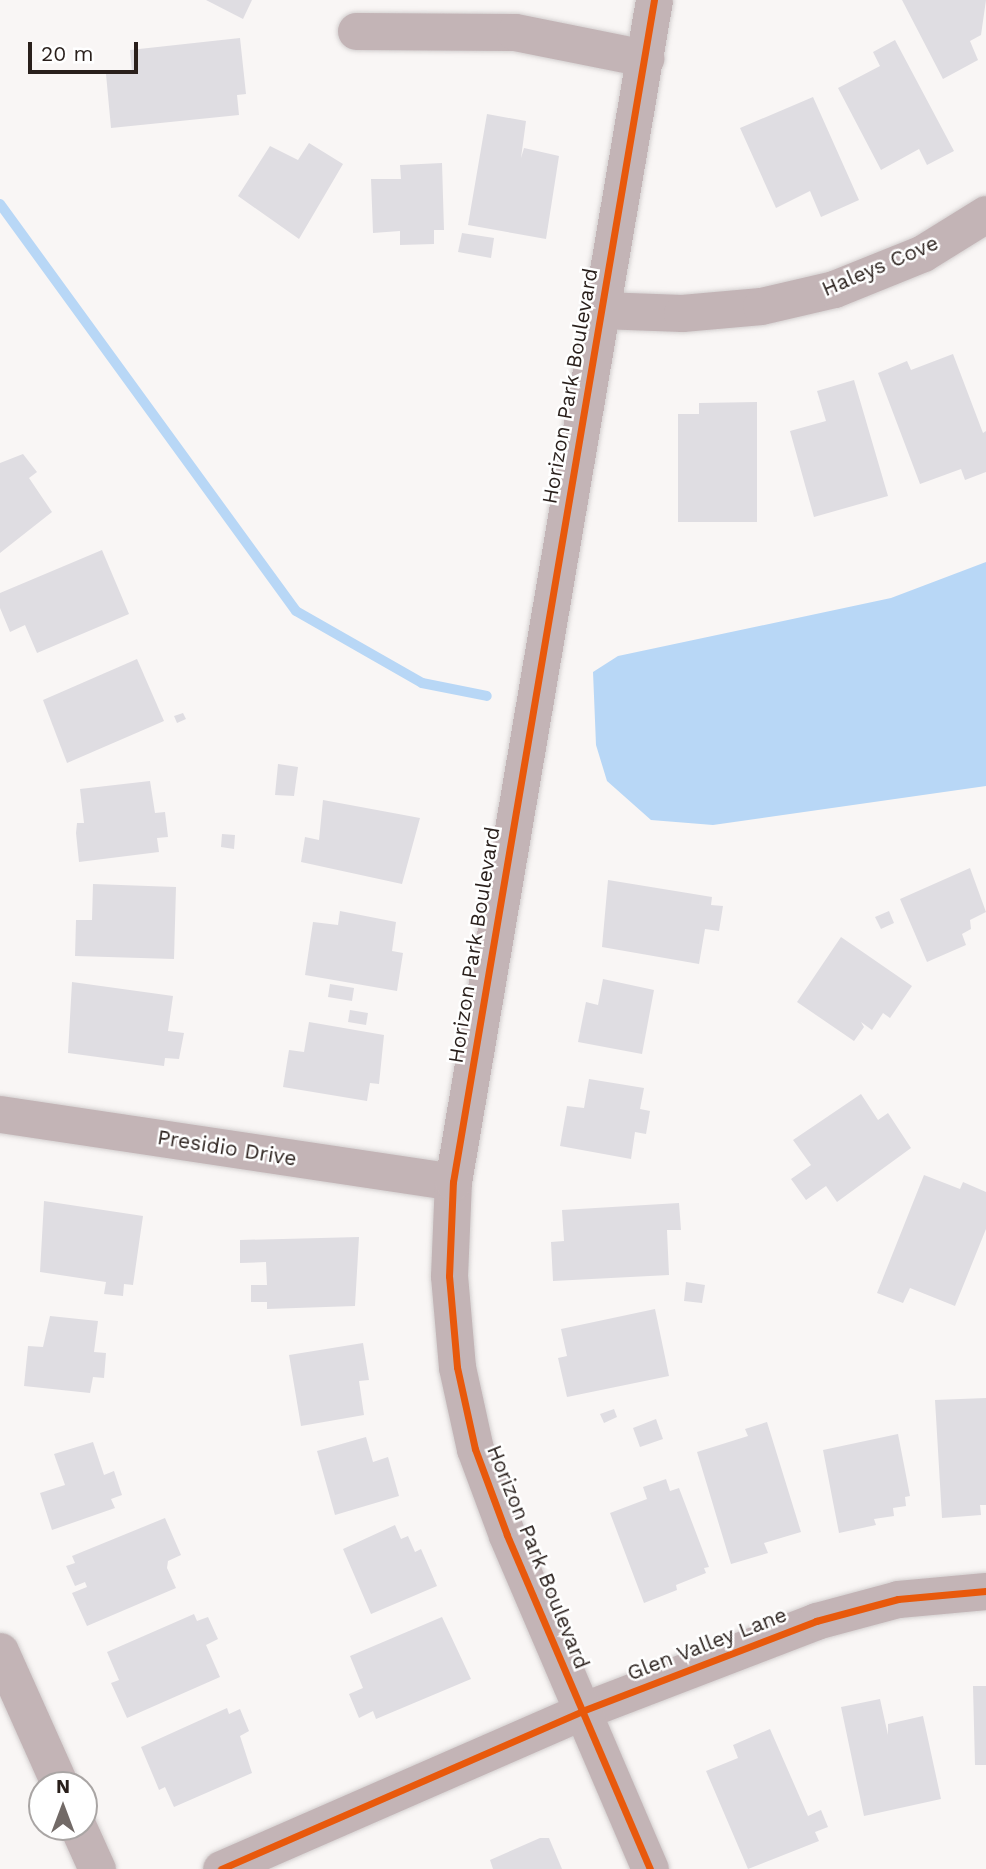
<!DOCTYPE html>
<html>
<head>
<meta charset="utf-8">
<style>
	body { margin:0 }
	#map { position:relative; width:986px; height:1869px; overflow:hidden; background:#f9f6f5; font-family:"Work Sans",sans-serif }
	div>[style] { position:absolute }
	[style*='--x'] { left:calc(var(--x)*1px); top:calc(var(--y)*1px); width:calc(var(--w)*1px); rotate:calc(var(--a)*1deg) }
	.water>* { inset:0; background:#b8d7f6 }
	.stream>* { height:10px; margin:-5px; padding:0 5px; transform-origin:5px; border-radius:5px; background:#b8d7f6 }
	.building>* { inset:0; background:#dfdde2 }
	.roads { filter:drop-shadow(0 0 2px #d3cfcf) drop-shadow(0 0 2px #d3cfcf) }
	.minor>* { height:37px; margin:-18.5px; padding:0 18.5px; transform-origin:18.5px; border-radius:18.5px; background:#c3b4b6 }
	.cycleway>* { height:7px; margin:-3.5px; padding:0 3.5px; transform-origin:3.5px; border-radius:3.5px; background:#e8590c }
	span { translate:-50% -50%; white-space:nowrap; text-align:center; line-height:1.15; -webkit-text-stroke:5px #fff; paint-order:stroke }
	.street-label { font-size:21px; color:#291f1b }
	.north { position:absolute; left:28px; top:1771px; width:70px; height:70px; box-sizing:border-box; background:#fff; border:2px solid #a9a5a4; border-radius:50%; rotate:0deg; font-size:19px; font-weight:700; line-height:28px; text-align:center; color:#291f1b }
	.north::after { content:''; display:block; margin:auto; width:24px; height:32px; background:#726a67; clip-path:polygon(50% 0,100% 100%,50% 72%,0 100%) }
	.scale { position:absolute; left:28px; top:42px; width:110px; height:32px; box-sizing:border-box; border:4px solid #291f1b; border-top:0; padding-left:9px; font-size:21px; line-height:24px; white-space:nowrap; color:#291f1b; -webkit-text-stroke:5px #fff; paint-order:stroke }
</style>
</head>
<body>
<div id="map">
	<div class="water">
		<div style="clip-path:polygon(986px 562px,986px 786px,713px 825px,651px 820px,607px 781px,596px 745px,593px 672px,618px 656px,891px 598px)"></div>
	</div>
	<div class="stream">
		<div style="--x:0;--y:204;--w:503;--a:53.97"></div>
		<div style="--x:296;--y:611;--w:145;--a:29.7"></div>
		<div style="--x:422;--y:683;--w:66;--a:11.3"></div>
	</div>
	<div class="building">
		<div style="clip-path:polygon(206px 0,252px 0,243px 19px)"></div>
		<div style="clip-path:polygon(902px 0,986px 0,981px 35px,970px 41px,978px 60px,943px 79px)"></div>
		<div style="clip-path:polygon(240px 38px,246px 94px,237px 95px,239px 115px,111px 128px,106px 74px,132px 72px,130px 50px)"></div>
		<div style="clip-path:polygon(895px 40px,954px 151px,927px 165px,919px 149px,881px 170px,838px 88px,880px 66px,873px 52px)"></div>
		<div style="clip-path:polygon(813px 97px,859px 200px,821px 217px,810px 191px,776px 208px,740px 128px)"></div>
		<div style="clip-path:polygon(487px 114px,526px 121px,521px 158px,524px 148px,559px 156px,546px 239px,468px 225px)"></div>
		<div style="clip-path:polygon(309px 143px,343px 164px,299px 239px,238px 196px,270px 146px,298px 160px)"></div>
		<div style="clip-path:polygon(442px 163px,444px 230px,434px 230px,434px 244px,400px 245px,400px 231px,373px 233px,371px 179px,401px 179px,400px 165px)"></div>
		<div style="clip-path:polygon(462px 233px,494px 238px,491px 258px,458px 252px)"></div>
		<div style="clip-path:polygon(953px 354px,983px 433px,986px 431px,986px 472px,965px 480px,961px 469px,920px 484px,878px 373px,907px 361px,911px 370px)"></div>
		<div style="clip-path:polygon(854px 380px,888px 496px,814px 517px,790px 431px,826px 421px,817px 391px)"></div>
		<div style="clip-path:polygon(757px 402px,757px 522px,678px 522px,678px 414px,699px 414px,699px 403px)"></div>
		<div style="clip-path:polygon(23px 454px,37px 472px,29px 478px,52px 512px,0 553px,0 463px)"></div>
		<div style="clip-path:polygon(102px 550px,129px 614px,37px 653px,25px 625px,10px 632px,0 608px,0 593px)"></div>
		<div style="clip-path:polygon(137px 659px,164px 721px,67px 763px,43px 700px)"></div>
		<div style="clip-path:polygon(183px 713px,186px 719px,177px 723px,174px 716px)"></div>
		<div style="clip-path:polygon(278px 764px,298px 767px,294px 796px,275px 795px)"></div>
		<div style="clip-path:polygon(150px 781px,155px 813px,165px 812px,168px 837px,157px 838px,159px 852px,79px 862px,76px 833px,77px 823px,84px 823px,80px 789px)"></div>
		<div style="clip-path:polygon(323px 800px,420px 818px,402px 884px,301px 862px,305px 837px,319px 840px)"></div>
		<div style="clip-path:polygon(222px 834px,235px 835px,234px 849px,221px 847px)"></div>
		<div style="clip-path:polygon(970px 868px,986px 912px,970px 920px,971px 929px,962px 934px,966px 945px,927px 962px,900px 899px)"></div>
		<div style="clip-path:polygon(608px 880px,712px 897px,711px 905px,723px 906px,719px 931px,705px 929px,699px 964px,602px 947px)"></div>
		<div style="clip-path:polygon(93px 884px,176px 887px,174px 959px,75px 956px,76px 920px,92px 920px)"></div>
		<div style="clip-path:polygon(340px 911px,396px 922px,392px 951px,403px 953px,397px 991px,305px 975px,313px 922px,338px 925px)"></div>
		<div style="clip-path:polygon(889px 911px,894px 923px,881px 929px,875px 917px)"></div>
		<div style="clip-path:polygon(841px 937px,912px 986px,890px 1018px,883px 1013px,872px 1030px,861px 1022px,864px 1027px,854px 1041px,797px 1002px)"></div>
		<div style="clip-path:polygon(603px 979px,654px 990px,642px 1054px,578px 1042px,586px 1002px,598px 1005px)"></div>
		<div style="clip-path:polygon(72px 982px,173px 996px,168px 1031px,184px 1033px,179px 1059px,165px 1058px,164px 1066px,68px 1053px)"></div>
		<div style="clip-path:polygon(330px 984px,354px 988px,352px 1001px,328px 997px)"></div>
		<div style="clip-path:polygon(350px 1010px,368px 1013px,366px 1025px,348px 1022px)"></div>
		<div style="clip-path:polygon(309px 1022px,384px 1035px,379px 1084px,370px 1083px,367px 1101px,283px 1087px,289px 1050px,304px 1052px)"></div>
		<div style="clip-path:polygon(589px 1079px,644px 1088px,640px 1109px,650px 1111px,646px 1134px,635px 1132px,631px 1159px,560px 1146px,567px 1106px,584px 1108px)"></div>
		<div style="clip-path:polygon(861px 1094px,878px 1120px,888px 1113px,911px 1148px,837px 1202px,826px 1186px,806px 1200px,791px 1179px,811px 1165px,793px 1140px)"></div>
		<div style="clip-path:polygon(924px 1175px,960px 1189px,963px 1182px,986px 1192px,986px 1229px,955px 1306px,910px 1288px,903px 1303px,877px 1293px)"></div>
		<div style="clip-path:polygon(44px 1201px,143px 1216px,133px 1285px,124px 1284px,123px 1296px,104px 1294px,106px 1282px,40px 1272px)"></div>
		<div style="clip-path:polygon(679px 1203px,681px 1230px,667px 1230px,669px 1275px,553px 1281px,551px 1242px,564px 1241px,562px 1210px)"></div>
		<div style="clip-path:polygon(359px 1237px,355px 1306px,267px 1309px,267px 1302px,251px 1302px,251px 1285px,267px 1285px,266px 1262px,240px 1263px,240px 1240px)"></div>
		<div style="clip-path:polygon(686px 1282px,705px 1285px,702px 1303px,684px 1301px)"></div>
		<div style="clip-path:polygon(655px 1309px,669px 1376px,567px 1397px,558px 1358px,567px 1356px,561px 1329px)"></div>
		<div style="clip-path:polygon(50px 1316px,98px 1321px,94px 1352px,106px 1353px,104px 1378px,93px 1377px,90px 1393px,24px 1386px,28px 1346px,43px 1347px)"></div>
		<div style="clip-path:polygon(363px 1343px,369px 1380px,359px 1381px,364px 1415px,301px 1426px,289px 1355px)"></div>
		<div style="clip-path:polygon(986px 1398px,986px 1505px,980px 1505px,981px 1515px,942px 1518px,935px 1400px)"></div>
		<div style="clip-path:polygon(614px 1409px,617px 1417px,604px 1423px,600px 1414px)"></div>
		<div style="clip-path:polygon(656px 1419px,663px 1439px,640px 1447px,633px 1428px)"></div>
		<div style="clip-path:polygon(767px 1422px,801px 1532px,764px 1543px,768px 1553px,731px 1564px,697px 1452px,748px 1436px,745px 1429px)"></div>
		<div style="clip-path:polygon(898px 1434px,910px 1496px,905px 1497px,906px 1506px,893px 1508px,894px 1516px,874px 1519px,876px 1525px,839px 1533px,823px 1450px)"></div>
		<div style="clip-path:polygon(366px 1437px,373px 1462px,388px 1457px,399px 1496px,335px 1515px,317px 1451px)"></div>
		<div style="clip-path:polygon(93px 1442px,104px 1475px,114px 1471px,122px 1495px,111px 1499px,115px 1508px,52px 1530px,40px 1493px,65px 1485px,54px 1454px)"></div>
		<div style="clip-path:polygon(666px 1479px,670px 1491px,679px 1488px,709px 1567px,704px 1568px,706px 1573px,676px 1585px,677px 1590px,644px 1603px,610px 1513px,647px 1499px,643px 1487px)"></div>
		<div style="clip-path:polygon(165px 1518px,181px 1555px,168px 1561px,167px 1568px,176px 1588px,87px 1626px,72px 1593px,87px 1587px,85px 1582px,75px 1586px,66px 1566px,75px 1563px,72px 1556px)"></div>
		<div style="clip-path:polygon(395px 1525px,401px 1539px,408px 1536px,415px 1552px,421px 1549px,437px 1586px,371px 1614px,343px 1549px)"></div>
		<div style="clip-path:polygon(194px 1614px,197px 1621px,208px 1617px,218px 1639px,206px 1645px,220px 1677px,127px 1718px,111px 1683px,119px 1680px,107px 1652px)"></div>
		<div style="clip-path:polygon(442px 1617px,471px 1679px,376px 1719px,373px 1711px,359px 1718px,349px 1694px,363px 1688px,350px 1656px)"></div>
		<div style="clip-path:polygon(973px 1686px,986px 1686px,986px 1765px,975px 1765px)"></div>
		<div style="clip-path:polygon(880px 1699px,888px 1735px,888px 1724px,923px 1716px,941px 1799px,864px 1816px,841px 1707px)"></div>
		<div style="clip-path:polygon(227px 1708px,229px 1714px,240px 1709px,249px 1731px,240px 1736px,252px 1773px,174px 1807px,165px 1787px,159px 1790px,157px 1785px,141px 1747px)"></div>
		<div style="clip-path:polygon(770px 1729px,808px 1816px,821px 1810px,828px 1827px,815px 1832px,819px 1841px,748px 1869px,706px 1771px,738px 1758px,733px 1745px)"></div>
		<div style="clip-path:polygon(540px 1838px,549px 1838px,562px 1869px,493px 1869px,490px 1860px)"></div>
	</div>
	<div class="roads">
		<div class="minor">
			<div style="--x:356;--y:31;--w:159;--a:0.4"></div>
			<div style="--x:515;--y:32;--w:133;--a:11.3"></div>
			<div style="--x:601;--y:310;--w:81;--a:2.1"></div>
			<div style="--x:682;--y:313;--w:79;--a:-5.1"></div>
			<div style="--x:761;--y:306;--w:75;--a:-13.1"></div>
			<div style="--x:834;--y:289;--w:96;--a:-22"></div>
			<div style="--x:923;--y:253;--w:74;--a:-31.8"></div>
			<div style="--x:0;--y:1114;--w:458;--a:8.5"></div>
			<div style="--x:0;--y:1651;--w:147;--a:65.9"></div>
			<div style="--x:78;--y:1827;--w:46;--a:65.7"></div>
			<div style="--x:221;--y:1869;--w:394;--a:-23.6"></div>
			<div style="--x:582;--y:1711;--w:251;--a:-21"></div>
			<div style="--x:816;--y:1621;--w:85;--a:-15"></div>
			<div style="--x:898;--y:1599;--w:88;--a:-5.2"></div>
			<div style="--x:650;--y:1869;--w:363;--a:-113.2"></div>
			<div style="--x:507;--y:1535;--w:92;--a:-110.4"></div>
			<div style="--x:475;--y:1449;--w:84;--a:-102.4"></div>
			<div style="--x:457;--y:1367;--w:91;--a:-95"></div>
			<div style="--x:449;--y:1276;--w:94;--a:-87.6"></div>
			<div style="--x:453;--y:1182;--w:1199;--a:-80.35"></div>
		</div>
	</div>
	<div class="cycleway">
		<div style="--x:221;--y:1869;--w:394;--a:-23.6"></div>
		<div style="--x:582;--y:1711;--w:251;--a:-21"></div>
		<div style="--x:816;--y:1621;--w:85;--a:-15"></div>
		<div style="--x:898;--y:1599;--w:88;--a:-5.2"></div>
		<div style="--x:650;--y:1869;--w:363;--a:-113.2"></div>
		<div style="--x:507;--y:1535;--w:92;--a:-110.4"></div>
		<div style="--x:475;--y:1449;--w:84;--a:-102.4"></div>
		<div style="--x:457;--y:1367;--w:91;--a:-95"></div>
		<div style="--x:449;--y:1276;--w:94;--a:-87.6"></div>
		<div style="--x:453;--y:1182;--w:1199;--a:-80.35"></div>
	</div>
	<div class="street-label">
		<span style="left:880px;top:266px;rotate:-23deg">Haleys Cove</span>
		<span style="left:570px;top:386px;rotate:-80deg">Horizon Park Boulevard</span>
		<span style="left:474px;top:945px;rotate:-81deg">Horizon Park Boulevard</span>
		<span style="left:227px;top:1148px;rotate:9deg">Presidio Drive</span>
		<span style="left:538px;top:1557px;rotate:68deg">Horizon Park Boulevard</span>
		<span style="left:707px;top:1644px;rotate:-21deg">Glen Valley Lane</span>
	</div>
	<div class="north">N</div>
	<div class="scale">20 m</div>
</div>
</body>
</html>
